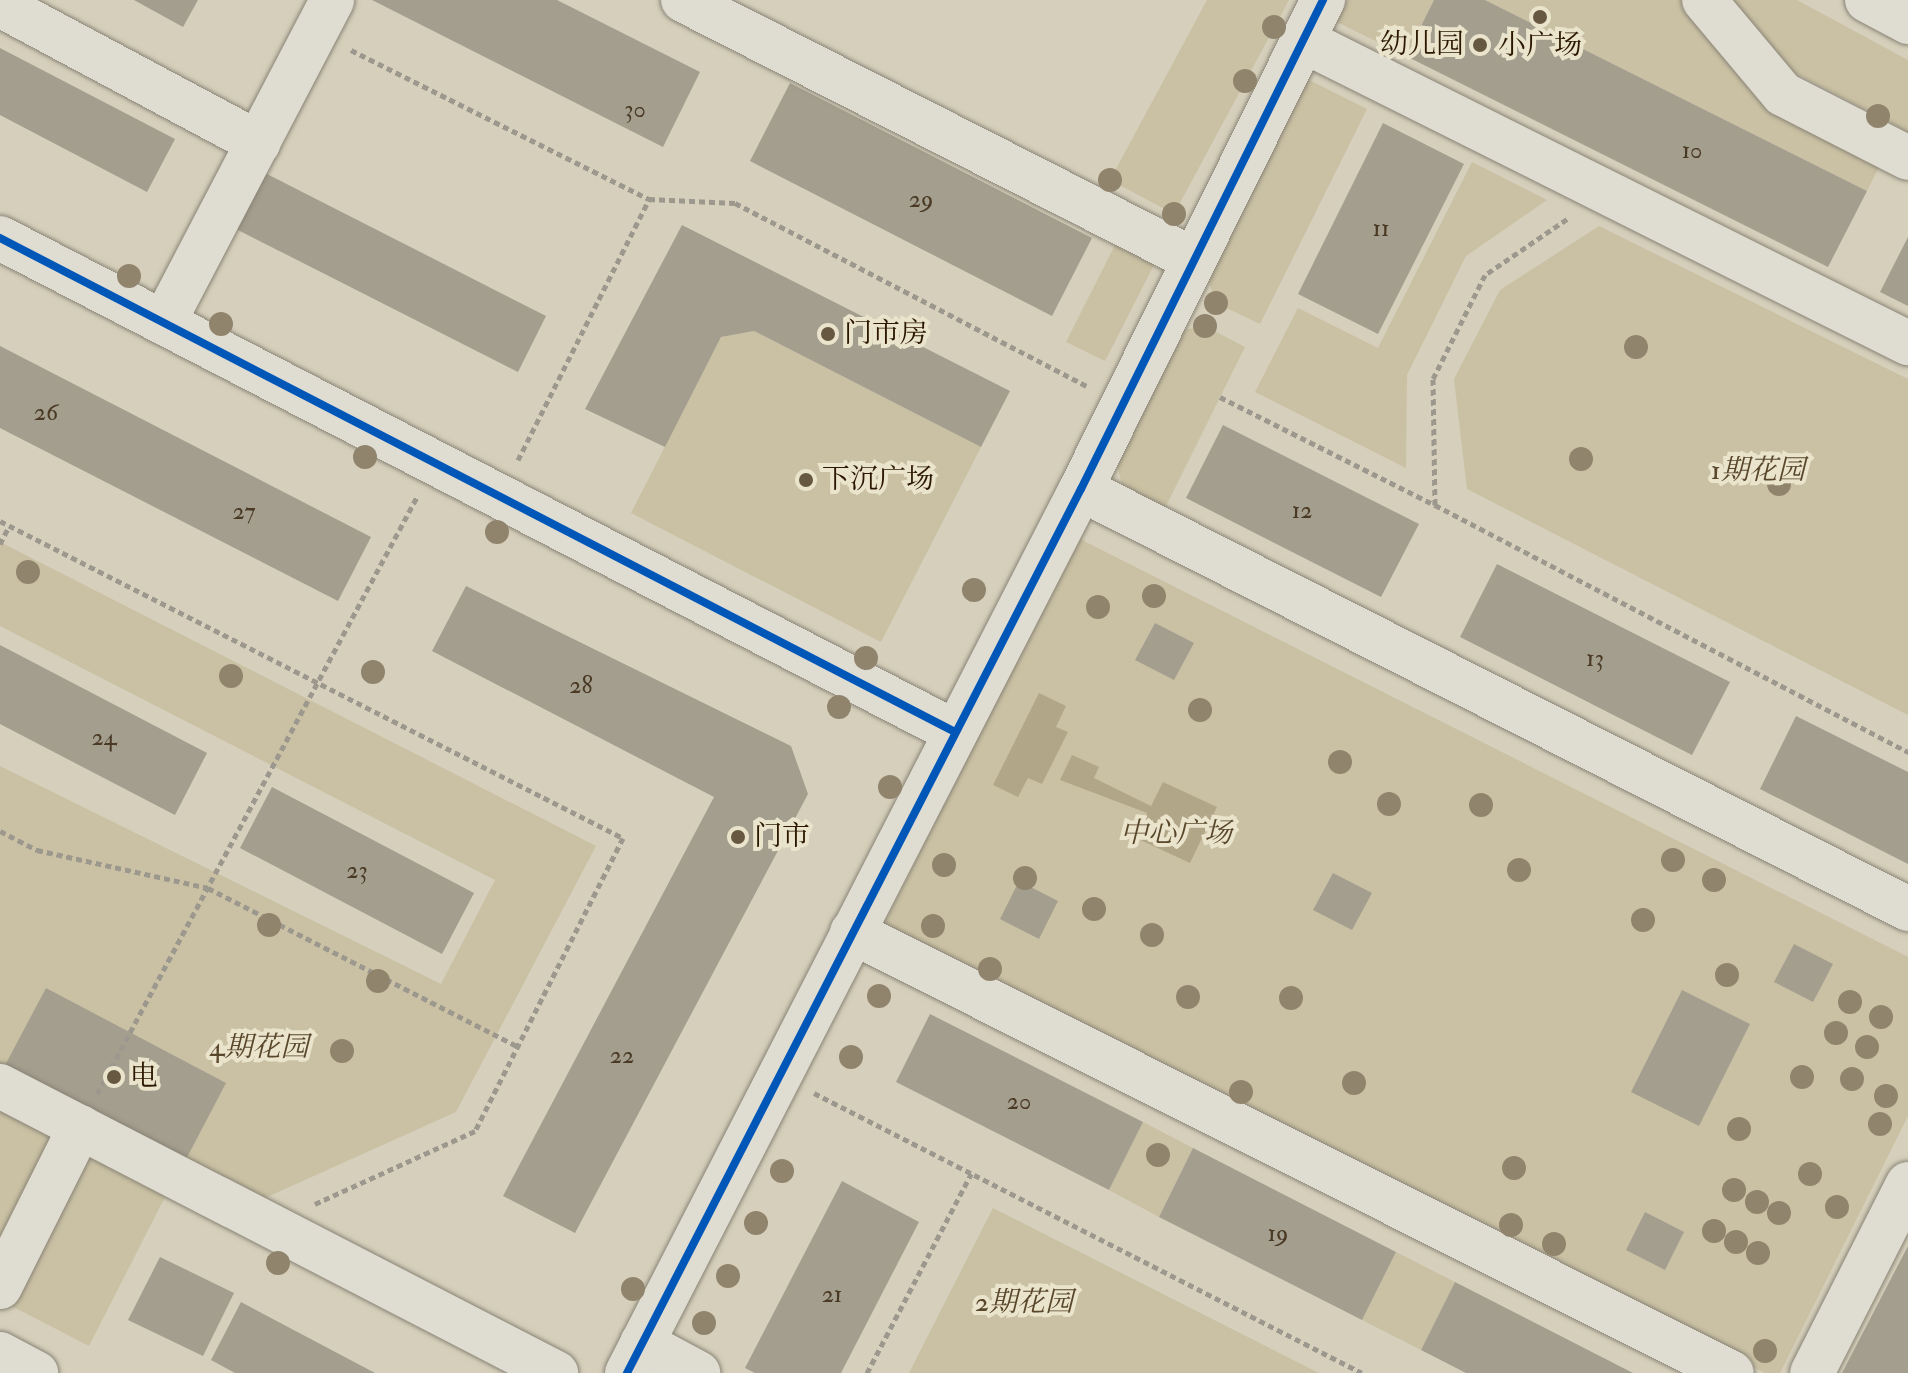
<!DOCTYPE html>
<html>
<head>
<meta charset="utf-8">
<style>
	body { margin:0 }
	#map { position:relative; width:1908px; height:1373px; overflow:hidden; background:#d5cfbb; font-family:"IM FELL Double Pica","Noto Serif SC",serif }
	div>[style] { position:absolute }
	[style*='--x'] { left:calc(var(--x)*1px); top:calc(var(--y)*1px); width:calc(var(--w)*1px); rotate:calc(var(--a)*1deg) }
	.green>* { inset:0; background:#cac1a4 }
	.water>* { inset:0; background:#b2a689 }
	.building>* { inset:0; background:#a49e8f }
	.path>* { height:5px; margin-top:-2.5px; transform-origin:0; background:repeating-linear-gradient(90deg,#9d988e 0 6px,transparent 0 10px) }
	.roads { filter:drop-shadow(0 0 2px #898375) drop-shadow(0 0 2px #898375) }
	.minor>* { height:44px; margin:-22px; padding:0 22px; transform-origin:22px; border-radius:22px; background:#dfdcd2 }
	.cycleway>* { height:8px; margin:-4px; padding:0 4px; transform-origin:4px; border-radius:4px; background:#0057b8 }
	.trees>* { width:24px; height:24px; margin:-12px; border-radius:50%; background:#91846c }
	.dots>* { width:22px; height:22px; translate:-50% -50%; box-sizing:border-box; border:4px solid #ebe4cc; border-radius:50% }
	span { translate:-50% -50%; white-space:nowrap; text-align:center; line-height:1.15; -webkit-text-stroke:8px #ebe4cc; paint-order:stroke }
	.number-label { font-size:24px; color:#4a3a24 }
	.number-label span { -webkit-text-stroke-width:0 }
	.poi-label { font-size:28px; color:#2c1800 }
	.right { translate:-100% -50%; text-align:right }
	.left { translate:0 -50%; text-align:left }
	.park-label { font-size:28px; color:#59472c; font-style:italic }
</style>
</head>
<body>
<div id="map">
	<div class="green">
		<div style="clip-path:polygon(1207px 0,1289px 0,1174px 214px,1110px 180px)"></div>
		<div style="clip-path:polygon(1347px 0,1434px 0,1406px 56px,1335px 21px)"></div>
		<div style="clip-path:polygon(1485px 0,1684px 0,1881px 163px,1867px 191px)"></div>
		<div style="clip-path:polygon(1729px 0,1797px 0,1908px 60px,1908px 132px,1792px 71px)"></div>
		<div style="clip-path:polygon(1307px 79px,1367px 109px,1260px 324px,1216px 303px,1207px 276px)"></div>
		<div style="clip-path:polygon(1472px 162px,1547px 200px,1466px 256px,1407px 375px,1406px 468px,1255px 392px,1298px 308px,1378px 348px)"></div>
		<div style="clip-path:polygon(1599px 226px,1908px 379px,1908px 715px,1467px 489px,1454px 379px,1500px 290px)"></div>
		<div style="clip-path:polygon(1118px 239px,1157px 259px,1105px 361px,1066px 342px)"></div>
		<div style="clip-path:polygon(1205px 326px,1245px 347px,1165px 508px,1123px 488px,1115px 457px,1179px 331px)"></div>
		<div style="clip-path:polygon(754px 331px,981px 447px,881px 642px,631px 513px,721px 337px)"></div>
		<div style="clip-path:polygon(1078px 538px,1908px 957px,1908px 1116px,1780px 1373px,1765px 1373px,880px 932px)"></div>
		<div style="clip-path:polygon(0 542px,596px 846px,456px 1112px,256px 1202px,0 1068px,0 766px,441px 984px,495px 880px,0 626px)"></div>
		<div style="clip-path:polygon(0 1106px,168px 1191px,89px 1346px,0 1300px)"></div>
		<div style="clip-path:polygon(1143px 1122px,1193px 1148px,1159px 1217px,1109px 1190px)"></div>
		<div style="clip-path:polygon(993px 1208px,1319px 1373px,909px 1373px)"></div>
		<div style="clip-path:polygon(1396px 1252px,1455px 1282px,1421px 1350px,1362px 1320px)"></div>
	</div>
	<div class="water">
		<div style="clip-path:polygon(1039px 693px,1066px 706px,1056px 727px,1068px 732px,1042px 784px,1028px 778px,1018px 797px,993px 785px)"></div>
		<div style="clip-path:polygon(1072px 755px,1099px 767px,1094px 778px,1151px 806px,1163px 782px,1217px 807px,1190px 863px,1136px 838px,1147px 813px,1060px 780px)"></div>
	</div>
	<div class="building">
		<div style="clip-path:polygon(134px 0,198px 0,183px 27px)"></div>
		<div style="clip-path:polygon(372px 0,557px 0,700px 72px,663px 147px)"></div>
		<div style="clip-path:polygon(1434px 0,1485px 0,1867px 191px,1828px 267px,1406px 56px)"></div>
		<div style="clip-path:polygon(0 48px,175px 139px,147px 192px,0 115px)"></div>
		<div style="clip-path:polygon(790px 83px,1092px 238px,1052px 316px,750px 161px)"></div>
		<div style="clip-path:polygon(1383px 123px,1464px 164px,1378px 334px,1298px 294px)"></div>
		<div style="clip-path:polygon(265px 173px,546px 316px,518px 372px,236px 229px)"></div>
		<div style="clip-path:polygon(682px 225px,1010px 391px,981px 447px,754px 331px,721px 337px,665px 447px,585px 409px)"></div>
		<div style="clip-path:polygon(1908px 237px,1908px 306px,1880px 292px)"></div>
		<div style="clip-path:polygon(0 346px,371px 537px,338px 601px,0 428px)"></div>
		<div style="clip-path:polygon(1223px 425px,1419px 524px,1381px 597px,1186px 498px)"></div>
		<div style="clip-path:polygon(1497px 564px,1730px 682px,1692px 755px,1460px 637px)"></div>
		<div style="clip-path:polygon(466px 586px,791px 746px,808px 794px,575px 1233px,503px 1196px,714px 797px,432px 651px)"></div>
		<div style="clip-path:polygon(1155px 623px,1194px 643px,1174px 680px,1135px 660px)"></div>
		<div style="clip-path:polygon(0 645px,207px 753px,175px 815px,0 724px)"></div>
		<div style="clip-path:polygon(1796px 716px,1908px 772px,1908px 864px,1760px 789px)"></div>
		<div style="clip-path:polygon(272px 787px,474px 893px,442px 954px,240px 848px)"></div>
		<div style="clip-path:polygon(1333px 873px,1372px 893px,1352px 930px,1313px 910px)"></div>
		<div style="clip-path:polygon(1019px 881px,1058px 901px,1039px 939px,1000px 919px)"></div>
		<div style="clip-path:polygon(1794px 944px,1833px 964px,1813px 1002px,1774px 982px)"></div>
		<div style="clip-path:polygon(46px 988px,226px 1083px,182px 1167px,2px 1071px)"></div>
		<div style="clip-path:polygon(1682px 990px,1750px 1024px,1699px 1126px,1631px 1092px)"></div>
		<div style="clip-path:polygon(930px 1014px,1143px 1122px,1109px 1190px,896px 1082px)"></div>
		<div style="clip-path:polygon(1193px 1148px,1396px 1252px,1362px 1320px,1159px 1217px)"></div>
		<div style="clip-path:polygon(842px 1181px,919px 1222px,841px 1373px,755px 1373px,745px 1368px)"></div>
		<div style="clip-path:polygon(1645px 1212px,1684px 1232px,1665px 1270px,1626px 1250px)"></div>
		<div style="clip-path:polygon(1908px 1246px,1908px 1373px,1842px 1373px)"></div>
		<div style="clip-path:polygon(160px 1257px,234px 1293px,203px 1356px,128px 1320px)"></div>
		<div style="clip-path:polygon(1455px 1282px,1633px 1373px,1466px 1373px,1421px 1350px)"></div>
		<div style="clip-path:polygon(241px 1302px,375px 1373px,235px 1373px,211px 1360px)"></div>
	</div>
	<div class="path">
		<div style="--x:351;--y:50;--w:333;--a:26.6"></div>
		<div style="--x:649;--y:199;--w:86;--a:2.7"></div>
		<div style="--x:735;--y:203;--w:398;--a:27.5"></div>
		<div style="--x:1567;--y:219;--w:99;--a:145.7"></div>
		<div style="--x:1485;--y:275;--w:116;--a:116.6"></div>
		<div style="--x:1433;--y:379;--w:126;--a:89.1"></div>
		<div style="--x:1435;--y:505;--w:534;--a:27.57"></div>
		<div style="--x:1220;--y:397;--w:241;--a:26.7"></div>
		<div style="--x:518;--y:460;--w:292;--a:-63.3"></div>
		<div style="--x:0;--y:521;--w:699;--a:26.97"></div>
		<div style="--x:623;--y:838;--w:328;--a:116.8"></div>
		<div style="--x:475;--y:1131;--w:176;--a:155.5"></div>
		<div style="--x:0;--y:544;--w:20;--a:-63"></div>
		<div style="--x:0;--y:831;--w:42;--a:27.2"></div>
		<div style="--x:37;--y:850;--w:175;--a:12.5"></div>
		<div style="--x:208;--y:888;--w:347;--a:27.1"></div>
		<div style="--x:814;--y:1093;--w:615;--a:27.06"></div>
		<div style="--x:97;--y:1094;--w:677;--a:-61.81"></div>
		<div style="--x:867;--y:1373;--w:225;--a:-62.4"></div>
	</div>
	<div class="roads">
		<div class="minor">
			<div style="--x:683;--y:0;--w:569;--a:26.97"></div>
			<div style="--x:1704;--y:0;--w:123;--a:50"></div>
			<div style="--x:1783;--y:94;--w:140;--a:27.1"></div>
			<div style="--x:1867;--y:0;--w:47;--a:28.2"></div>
			<div style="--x:0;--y:5;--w:293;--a:28.1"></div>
			<div style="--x:1302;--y:40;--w:678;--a:26.57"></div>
			<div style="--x:0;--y:238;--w:1075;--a:27.35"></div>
			<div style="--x:164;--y:322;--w:363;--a:-62.4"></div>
			<div style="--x:1081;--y:489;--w:928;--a:26.92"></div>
			<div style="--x:852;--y:932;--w:984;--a:26.62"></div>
			<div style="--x:0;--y:1086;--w:626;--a:27.3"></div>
			<div style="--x:0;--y:1287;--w:179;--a:-63.4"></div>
			<div style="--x:642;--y:1343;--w:64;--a:28.2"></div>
			<div style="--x:0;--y:1354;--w:41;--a:27.8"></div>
			<div style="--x:627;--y:1373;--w:994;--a:-62.82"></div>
			<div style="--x:1081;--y:489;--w:546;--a:-63.67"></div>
			<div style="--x:1812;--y:1373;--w:212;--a:-63.1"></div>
		</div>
	</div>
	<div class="cycleway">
		<div style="--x:0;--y:238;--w:1075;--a:27.35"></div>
		<div style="--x:627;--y:1373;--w:994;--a:-62.82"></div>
		<div style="--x:1081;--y:489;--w:546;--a:-63.67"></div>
	</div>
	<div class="trees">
		<div style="left:1274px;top:27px"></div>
		<div style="left:1245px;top:81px"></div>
		<div style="left:1878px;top:116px"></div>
		<div style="left:1110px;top:180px"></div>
		<div style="left:1174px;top:214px"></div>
		<div style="left:129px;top:276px"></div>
		<div style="left:1216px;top:303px"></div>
		<div style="left:221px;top:324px"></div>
		<div style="left:1205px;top:326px"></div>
		<div style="left:1636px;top:347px"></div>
		<div style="left:365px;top:457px"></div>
		<div style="left:1581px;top:459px"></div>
		<div style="left:1779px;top:484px"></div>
		<div style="left:497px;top:532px"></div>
		<div style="left:28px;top:572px"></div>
		<div style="left:974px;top:590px"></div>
		<div style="left:1154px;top:596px"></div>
		<div style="left:1098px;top:607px"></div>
		<div style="left:866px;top:658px"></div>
		<div style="left:373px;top:672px"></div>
		<div style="left:231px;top:676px"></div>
		<div style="left:839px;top:707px"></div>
		<div style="left:1200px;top:710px"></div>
		<div style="left:1340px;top:762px"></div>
		<div style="left:890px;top:787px"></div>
		<div style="left:1389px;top:804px"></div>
		<div style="left:1481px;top:805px"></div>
		<div style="left:1673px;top:860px"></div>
		<div style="left:944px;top:865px"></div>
		<div style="left:1519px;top:870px"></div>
		<div style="left:1025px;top:878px"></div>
		<div style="left:1714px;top:880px"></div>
		<div style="left:1094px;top:909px"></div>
		<div style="left:1643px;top:920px"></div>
		<div style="left:269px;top:925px"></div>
		<div style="left:933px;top:926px"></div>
		<div style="left:1152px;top:935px"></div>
		<div style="left:990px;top:969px"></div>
		<div style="left:1727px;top:975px"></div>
		<div style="left:378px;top:981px"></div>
		<div style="left:879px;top:996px"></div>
		<div style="left:1188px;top:997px"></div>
		<div style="left:1291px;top:998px"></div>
		<div style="left:1850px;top:1002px"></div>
		<div style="left:1881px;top:1017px"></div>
		<div style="left:1836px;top:1033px"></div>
		<div style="left:1867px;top:1047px"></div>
		<div style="left:342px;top:1051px"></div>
		<div style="left:851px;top:1057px"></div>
		<div style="left:1802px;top:1077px"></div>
		<div style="left:1852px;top:1079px"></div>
		<div style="left:1354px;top:1083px"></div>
		<div style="left:1241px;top:1092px"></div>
		<div style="left:1886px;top:1096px"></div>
		<div style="left:1880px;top:1124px"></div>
		<div style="left:1739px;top:1129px"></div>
		<div style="left:1158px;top:1155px"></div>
		<div style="left:1514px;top:1168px"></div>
		<div style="left:782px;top:1171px"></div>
		<div style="left:1810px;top:1174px"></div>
		<div style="left:1734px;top:1190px"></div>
		<div style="left:1757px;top:1202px"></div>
		<div style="left:1837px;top:1207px"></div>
		<div style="left:1779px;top:1213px"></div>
		<div style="left:756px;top:1223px"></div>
		<div style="left:1511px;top:1225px"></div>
		<div style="left:1714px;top:1231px"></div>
		<div style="left:1736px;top:1242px"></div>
		<div style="left:1554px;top:1244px"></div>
		<div style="left:1758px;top:1253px"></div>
		<div style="left:278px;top:1263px"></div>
		<div style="left:728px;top:1276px"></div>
		<div style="left:633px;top:1289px"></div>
		<div style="left:704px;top:1323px"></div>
		<div style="left:1765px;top:1351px"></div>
	</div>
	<div class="dots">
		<div style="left:1540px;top:17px;background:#675841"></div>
		<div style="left:1480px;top:45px;background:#675841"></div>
		<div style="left:828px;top:334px;background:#675841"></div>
		<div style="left:806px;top:480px;background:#675841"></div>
		<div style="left:738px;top:837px;background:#675841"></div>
		<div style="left:114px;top:1077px;background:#675841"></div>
	</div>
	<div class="number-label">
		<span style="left:635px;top:110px">30</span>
		<span style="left:1692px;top:151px">10</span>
		<span style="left:921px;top:200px">29</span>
		<span style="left:1381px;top:229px">11</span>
		<span style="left:46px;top:413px">26</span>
		<span style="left:1302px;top:511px">12</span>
		<span style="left:244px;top:512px">27</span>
		<span style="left:1595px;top:659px">13</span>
		<span style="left:581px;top:686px">28</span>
		<span style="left:104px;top:738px">24</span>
		<span style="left:357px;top:871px">23</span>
		<span style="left:622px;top:1056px">22</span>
		<span style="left:1019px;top:1102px">20</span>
		<span style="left:1278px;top:1234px">19</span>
		<span style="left:832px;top:1295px">21</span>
	</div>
	<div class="poi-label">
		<span class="right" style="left:1464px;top:45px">幼儿园</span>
		<span style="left:1540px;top:46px">小广场</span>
		<span class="left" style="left:844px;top:334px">门市房</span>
		<span class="left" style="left:822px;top:480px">下沉广场</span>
		<span class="left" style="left:754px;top:837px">门市</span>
		<span class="left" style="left:130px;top:1077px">电</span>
	</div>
	<div class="park-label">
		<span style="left:1758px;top:471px">1期花园</span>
		<span style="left:1176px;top:834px">中心广场</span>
		<span style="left:259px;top:1048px">4期花园</span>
		<span style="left:1024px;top:1303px">2期花园</span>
	</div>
</div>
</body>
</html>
